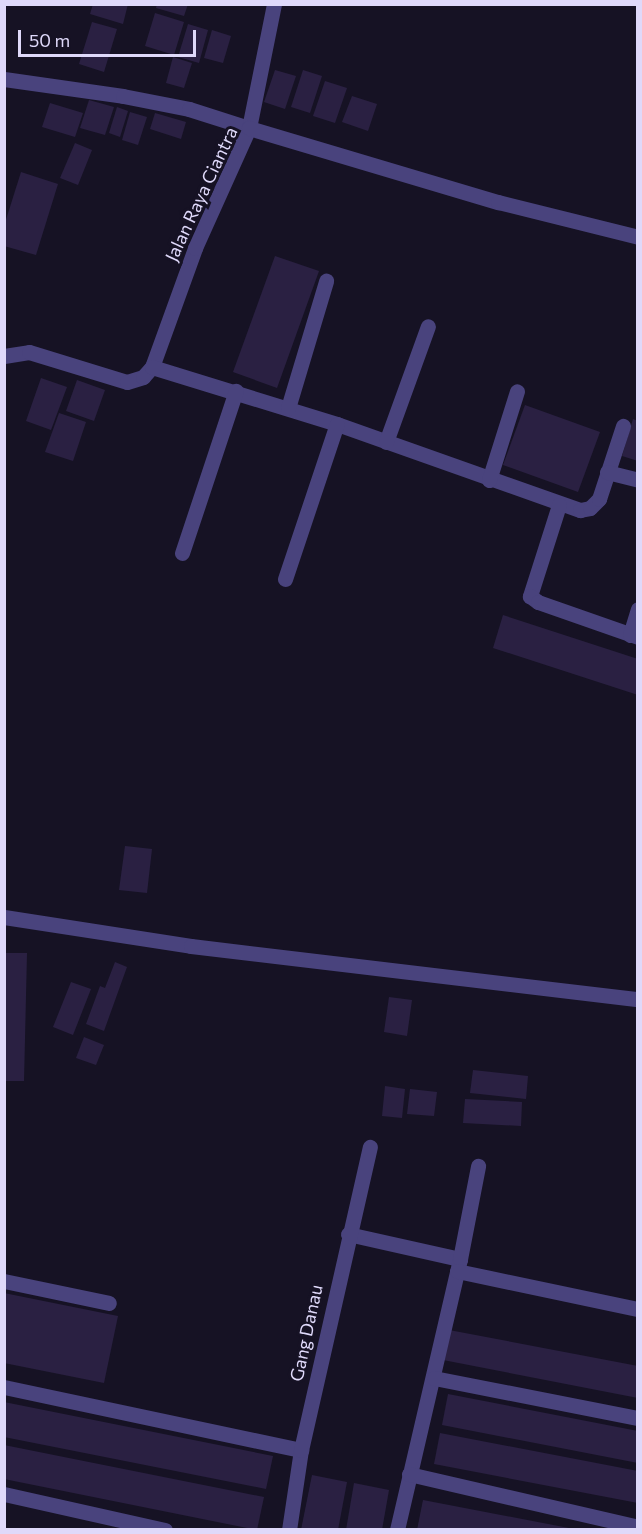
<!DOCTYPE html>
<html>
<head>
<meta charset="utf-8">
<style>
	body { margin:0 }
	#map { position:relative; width:642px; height:1534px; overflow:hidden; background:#161224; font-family:Commissioner,sans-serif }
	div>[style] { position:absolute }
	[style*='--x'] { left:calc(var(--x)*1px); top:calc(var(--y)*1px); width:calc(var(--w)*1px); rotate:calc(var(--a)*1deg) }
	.building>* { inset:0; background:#2a2042 }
	.minor>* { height:15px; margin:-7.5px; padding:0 7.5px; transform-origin:7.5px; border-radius:7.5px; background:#49437d }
	.tertiary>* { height:15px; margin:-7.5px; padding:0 7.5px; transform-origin:7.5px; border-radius:7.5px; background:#49437d }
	span { translate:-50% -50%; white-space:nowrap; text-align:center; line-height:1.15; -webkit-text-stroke:6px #161224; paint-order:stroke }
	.street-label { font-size:18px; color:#dfd9fa }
	.frame { position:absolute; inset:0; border:6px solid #dfd9fa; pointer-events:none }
	.scale { position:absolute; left:18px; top:30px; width:178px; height:27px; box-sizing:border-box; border:3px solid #dfd9fa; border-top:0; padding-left:8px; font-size:18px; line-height:21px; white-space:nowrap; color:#dfd9fa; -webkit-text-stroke:4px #161224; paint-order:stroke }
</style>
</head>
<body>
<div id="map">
	<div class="building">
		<div style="clip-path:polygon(93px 4px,128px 4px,123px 24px,90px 14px)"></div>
		<div style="clip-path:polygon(157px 4px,188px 4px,184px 16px,156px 8px)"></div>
		<div style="clip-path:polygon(155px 13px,184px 22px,174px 55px,145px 46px)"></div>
		<div style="clip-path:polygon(92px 22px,117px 29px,104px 72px,79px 64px)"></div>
		<div style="clip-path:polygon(188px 24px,208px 30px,199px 63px,178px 57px)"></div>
		<div style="clip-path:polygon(212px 30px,231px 36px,223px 63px,204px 58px)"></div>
		<div style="clip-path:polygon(173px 57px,192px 63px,184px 88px,166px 83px)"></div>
		<div style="clip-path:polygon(275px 70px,296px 76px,285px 109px,264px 102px)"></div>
		<div style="clip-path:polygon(303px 70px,322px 76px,310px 113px,291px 107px)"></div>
		<div style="clip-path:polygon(325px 81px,347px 88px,335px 123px,313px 116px)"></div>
		<div style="clip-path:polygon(352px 96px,377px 104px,368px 131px,342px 122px)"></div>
		<div style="clip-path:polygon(89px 100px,114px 107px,105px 135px,80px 128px)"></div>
		<div style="clip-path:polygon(50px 103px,83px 113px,75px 137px,42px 127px)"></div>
		<div style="clip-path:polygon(117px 107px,128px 111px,120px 137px,109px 133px)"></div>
		<div style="clip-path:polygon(130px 112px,147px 117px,138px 145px,122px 140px)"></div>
		<div style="clip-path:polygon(155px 113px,186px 122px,181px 139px,150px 129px)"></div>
		<div style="clip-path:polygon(75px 143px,92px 150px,78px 185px,60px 178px)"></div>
		<div style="clip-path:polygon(21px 172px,58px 184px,36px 255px,4px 246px,4px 226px)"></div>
		<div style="clip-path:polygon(275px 256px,319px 271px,277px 388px,233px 372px)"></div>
		<div style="clip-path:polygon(41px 378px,67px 387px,51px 430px,26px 421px)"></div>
		<div style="clip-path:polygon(77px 380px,105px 390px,94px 421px,66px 411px)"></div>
		<div style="clip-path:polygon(525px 405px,600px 432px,578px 492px,503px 465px)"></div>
		<div style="clip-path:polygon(59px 413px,86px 422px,73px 461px,45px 452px)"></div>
		<div style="clip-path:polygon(633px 419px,638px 421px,638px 461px,622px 456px)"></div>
		<div style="clip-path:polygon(503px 615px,638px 659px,638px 695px,493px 648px)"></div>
		<div style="clip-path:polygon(125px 846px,152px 849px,147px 893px,119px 890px)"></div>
		<div style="clip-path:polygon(4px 953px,27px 953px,24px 1081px,4px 1081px)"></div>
		<div style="clip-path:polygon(115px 962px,127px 967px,104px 1031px,86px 1024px,100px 986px,105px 988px)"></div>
		<div style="clip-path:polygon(71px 982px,91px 989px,73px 1035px,53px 1027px)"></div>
		<div style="clip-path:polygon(389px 997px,412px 1000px,407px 1036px,384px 1032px)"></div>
		<div style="clip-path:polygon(84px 1037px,104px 1045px,96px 1065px,76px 1058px)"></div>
		<div style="clip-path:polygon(473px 1070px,528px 1076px,526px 1099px,470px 1093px)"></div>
		<div style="clip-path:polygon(385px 1086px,405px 1089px,402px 1118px,382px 1116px)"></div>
		<div style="clip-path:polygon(410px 1089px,437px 1092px,434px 1116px,407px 1114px)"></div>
		<div style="clip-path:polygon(465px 1099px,522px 1102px,521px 1126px,463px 1123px)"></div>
		<div style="clip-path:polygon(4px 1293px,118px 1316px,104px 1383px,4px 1363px)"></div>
		<div style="clip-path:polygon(449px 1330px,638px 1366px,638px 1398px,443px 1360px)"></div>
		<div style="clip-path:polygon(448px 1394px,638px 1431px,638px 1463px,442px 1425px)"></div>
		<div style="clip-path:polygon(4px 1402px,273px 1456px,266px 1489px,4px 1437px)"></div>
		<div style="clip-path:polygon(440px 1433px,638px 1471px,638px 1503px,434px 1464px)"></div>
		<div style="clip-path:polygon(4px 1445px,264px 1497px,257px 1530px,4px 1479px)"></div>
		<div style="clip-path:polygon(312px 1475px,347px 1482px,338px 1530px,301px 1530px)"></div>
		<div style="clip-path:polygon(354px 1483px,389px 1490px,382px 1530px,346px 1530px)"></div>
		<div style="clip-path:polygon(423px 1500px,569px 1528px,569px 1530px,417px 1530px)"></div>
	</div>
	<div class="minor">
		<div style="--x:4;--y:79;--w:120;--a:8.1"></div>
		<div style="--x:123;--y:96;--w:67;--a:11.1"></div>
		<div style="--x:189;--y:109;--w:63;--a:17.6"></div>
		<div style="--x:249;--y:128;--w:126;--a:-78.6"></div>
		<div style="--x:4;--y:356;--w:25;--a:-9"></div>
		<div style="--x:29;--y:352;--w:102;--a:17"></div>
		<div style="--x:127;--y:382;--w:17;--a:-17"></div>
		<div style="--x:143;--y:377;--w:13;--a:-48"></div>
		<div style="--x:152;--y:367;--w:127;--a:-70.1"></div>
		<div style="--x:195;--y:248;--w:132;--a:-65.8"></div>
		<div style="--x:249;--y:128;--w:260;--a:16.6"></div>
		<div style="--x:498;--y:202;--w:144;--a:14"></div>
		<div style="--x:152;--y:367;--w:194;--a:17.1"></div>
		<div style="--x:337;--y:424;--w:258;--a:19.5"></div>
		<div style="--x:580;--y:510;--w:10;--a:-11"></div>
		<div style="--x:590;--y:508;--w:13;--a:-45"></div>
		<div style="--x:599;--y:499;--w:77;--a:-71.8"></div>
		<div style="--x:288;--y:408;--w:133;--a:-73.3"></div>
		<div style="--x:386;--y:442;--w:123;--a:-70.1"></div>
		<div style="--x:607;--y:472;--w:32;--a:14"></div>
		<div style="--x:489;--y:480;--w:93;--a:-72.5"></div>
		<div style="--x:559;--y:505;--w:96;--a:107.7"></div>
		<div style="--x:530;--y:596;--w:10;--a:37"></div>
		<div style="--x:538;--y:602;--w:106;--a:19.3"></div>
		<div style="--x:182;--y:553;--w:171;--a:-71.6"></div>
		<div style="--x:285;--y:579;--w:163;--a:-71.5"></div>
		<div style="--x:630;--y:635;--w:27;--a:-73"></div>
		<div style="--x:348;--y:1234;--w:115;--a:12.6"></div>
		<div style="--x:460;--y:1259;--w:278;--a:103.1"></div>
		<div style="--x:460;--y:1259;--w:95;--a:-79"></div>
		<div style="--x:457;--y:1271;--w:185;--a:11.9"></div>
		<div style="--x:4;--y:1281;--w:107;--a:11.8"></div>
		<div style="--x:434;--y:1378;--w:208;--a:11.1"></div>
		<div style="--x:4;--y:1387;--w:304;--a:12"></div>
		<div style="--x:409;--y:1474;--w:235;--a:13"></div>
		<div style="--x:4;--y:1494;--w:165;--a:12.6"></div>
		<div style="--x:289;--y:1530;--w:81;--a:-81.5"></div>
		<div style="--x:301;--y:1450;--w:311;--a:-77.2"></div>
	</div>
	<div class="tertiary">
		<div style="--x:4;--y:917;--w:189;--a:8.8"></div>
		<div style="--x:191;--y:946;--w:450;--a:6.8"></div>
	</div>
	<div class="street-label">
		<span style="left:201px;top:194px;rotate:-65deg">Jalan Raya Ciantra</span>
		<span style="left:306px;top:1333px;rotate:-78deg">Gang Danau</span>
	</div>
	<div class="frame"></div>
	<div class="scale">50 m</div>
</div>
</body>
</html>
